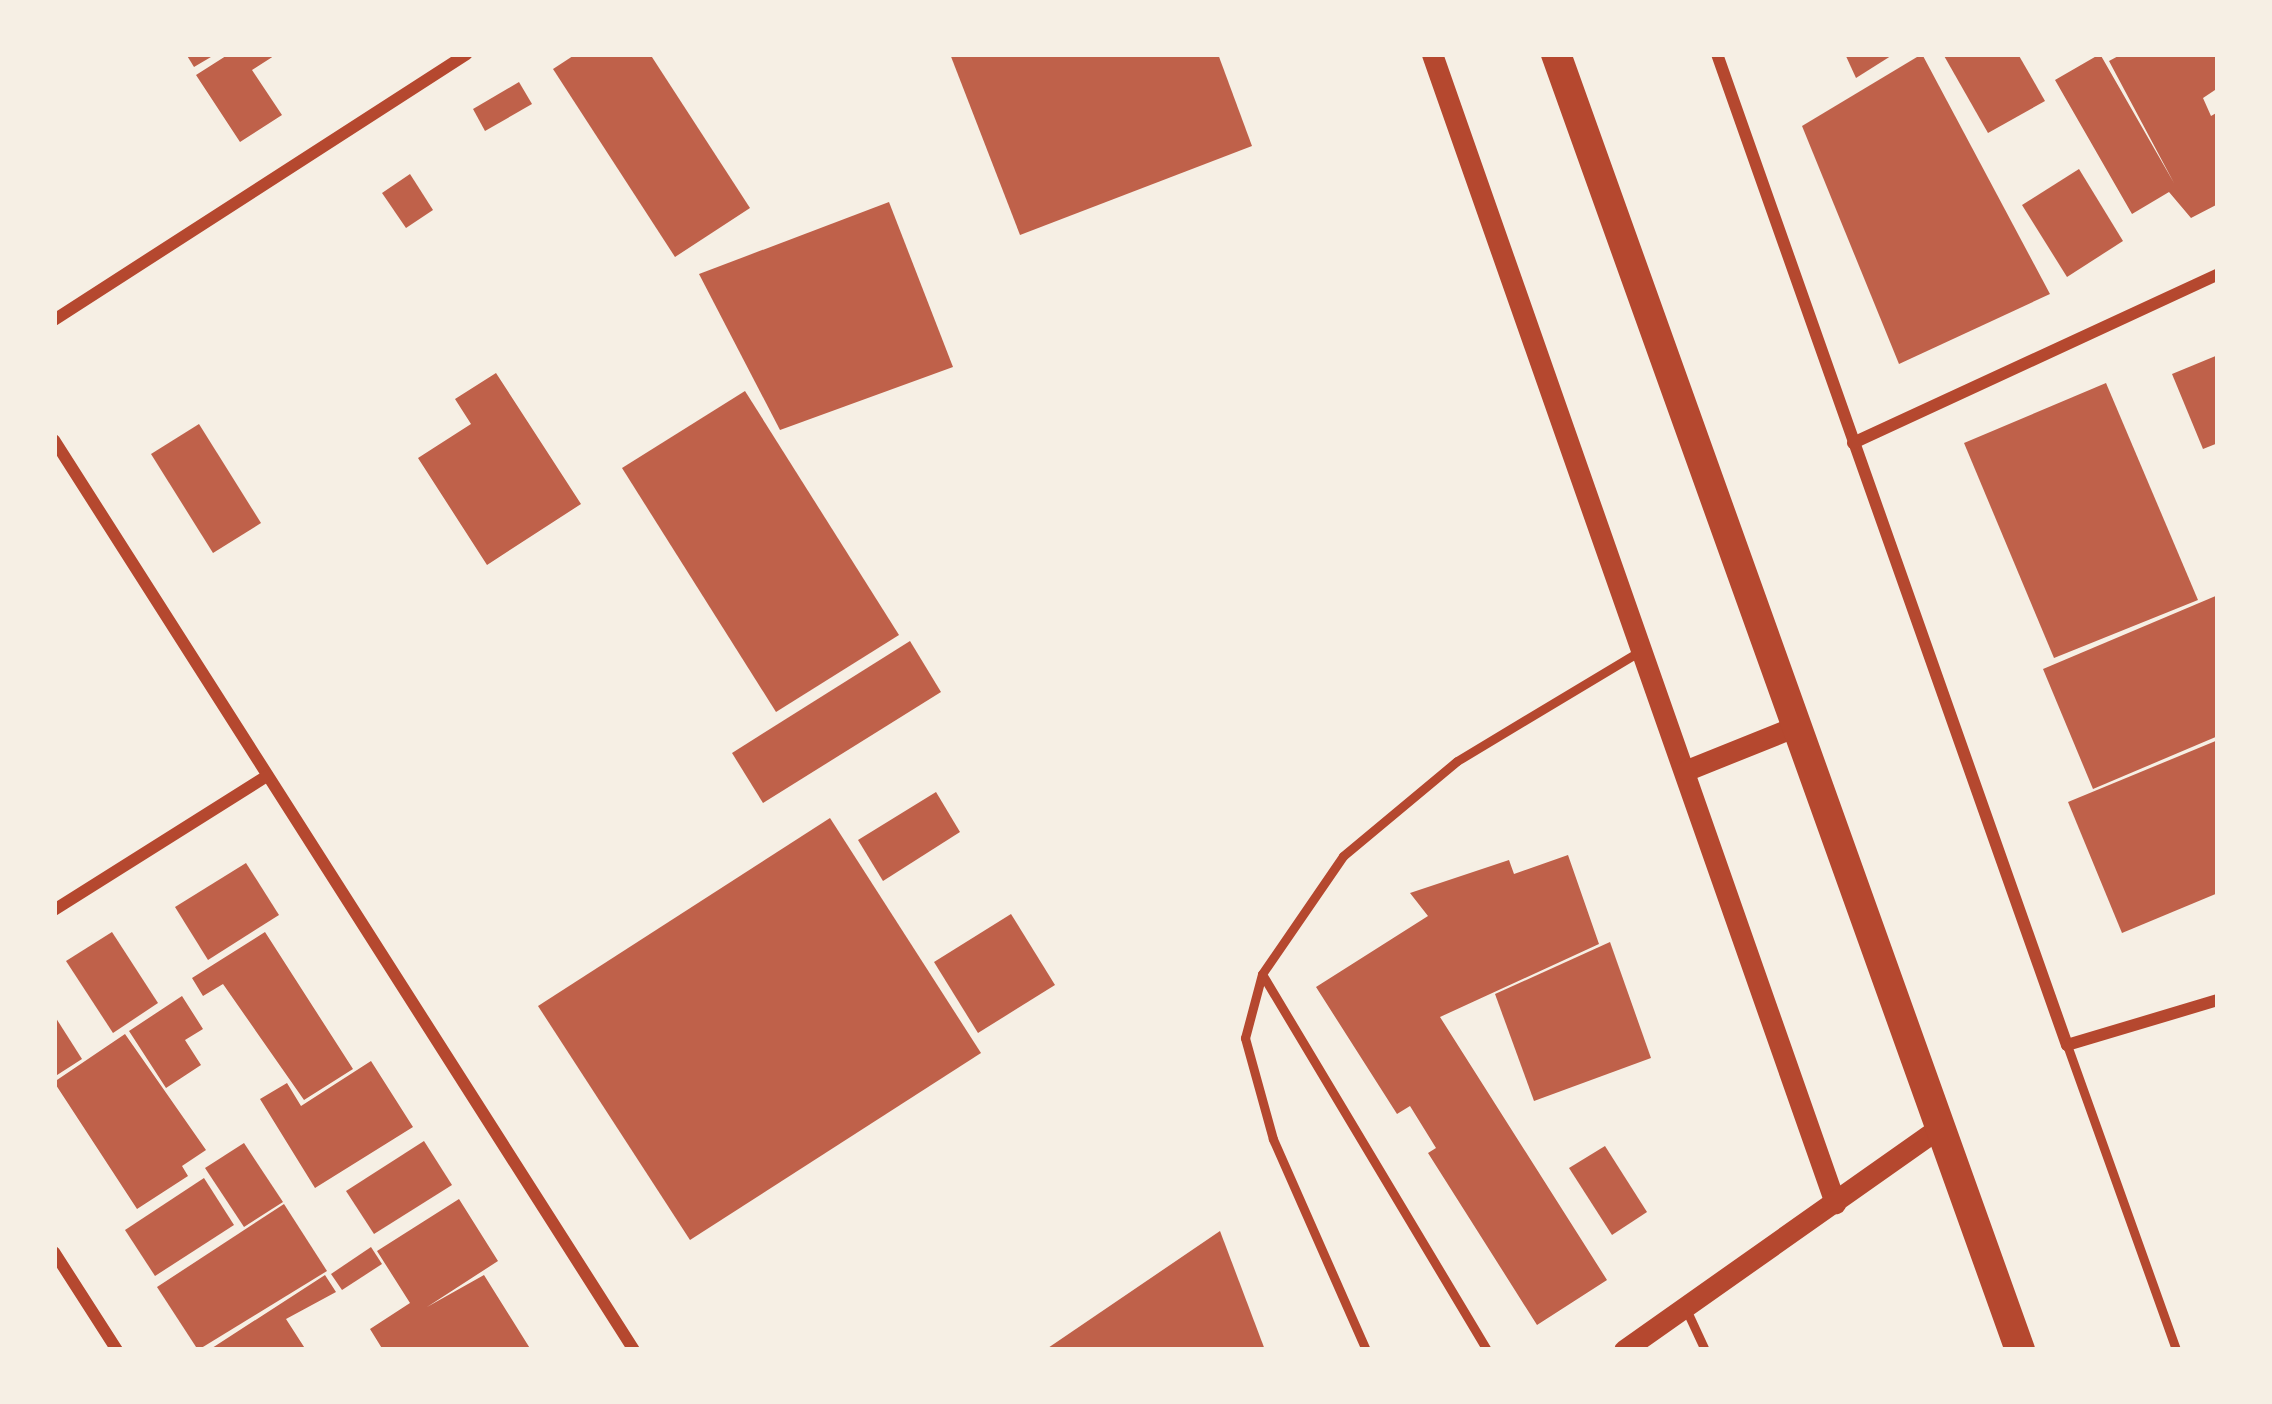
<!DOCTYPE html>
<html>
<head>
<meta charset="utf-8">
<style>
	body { margin:0 }
	#map { position:relative; width:2272px; height:1404px; overflow:hidden; background:#f6efe4; font-family:Inter,sans-serif }
	div>[style] { position:absolute }
	[style*='--x'] { left:calc(var(--x)*1px); top:calc(var(--y)*1px); width:calc(var(--w)*1px); rotate:calc(var(--a)*1deg) }
	.building>* { inset:0; background:#bf614a }
	.service>* { height:9px; margin:-4.5px; padding:0 4.5px; transform-origin:4.5px; border-radius:4.5px; background:#b5482f }
	.minor>* { height:12px; margin:-6px; padding:0 6px; transform-origin:6px; border-radius:6px; background:#b5482f }
	.tertiary>* { height:21px; margin:-10.5px; padding:0 10.5px; transform-origin:10.5px; border-radius:10.5px; background:#b5482f }
	.primary>* { height:30px; margin:-15px; padding:0 15px; transform-origin:15px; border-radius:15px; background:#b5482f }
	span { translate:-50% -50%; white-space:nowrap; text-align:center; line-height:1.15; -webkit-text-stroke:10px #f6efe4; paint-order:stroke }
	.frame { position:absolute; inset:0; border:57px solid #f6efe4; pointer-events:none }
</style>
</head>
<body>
<div id="map">
	<div class="building">
		<div style="clip-path:polygon(186px 54px,216px 54px,194px 67px)"></div>
		<div style="clip-path:polygon(229px 54px,277px 54px,252px 70px,282px 115px,240px 142px,196px 75px)"></div>
		<div style="clip-path:polygon(576px 54px,650px 54px,750px 208px,675px 257px,553px 69px)"></div>
		<div style="clip-path:polygon(950px 54px,1218px 54px,1252px 146px,1020px 235px)"></div>
		<div style="clip-path:polygon(1845px 54px,1894px 54px,1856px 78px)"></div>
		<div style="clip-path:polygon(1922px 54px,2050px 294px,1899px 364px,1802px 126px)"></div>
		<div style="clip-path:polygon(1943px 54px,2018px 54px,2045px 101px,1988px 133px)"></div>
		<div style="clip-path:polygon(2100px 54px,2174px 183px,2109px 61px,2122px 54px,2218px 54px,2218px 88px,2203px 98px,2211px 116px,2218px 112px,2218px 204px,2191px 218px,2169px 192px,2132px 214px,2055px 80px)"></div>
		<div style="clip-path:polygon(519px 82px,532px 104px,485px 131px,473px 109px)"></div>
		<div style="clip-path:polygon(2079px 169px,2123px 241px,2067px 277px,2022px 205px)"></div>
		<div style="clip-path:polygon(410px 174px,433px 210px,406px 228px,382px 193px)"></div>
		<div style="clip-path:polygon(889px 202px,953px 367px,780px 430px,699px 274px)"></div>
		<div style="clip-path:polygon(2218px 355px,2218px 443px,2203px 449px,2172px 374px)"></div>
		<div style="clip-path:polygon(496px 373px,581px 504px,487px 565px,418px 458px,471px 424px,455px 399px)"></div>
		<div style="clip-path:polygon(2106px 383px,2198px 600px,2054px 658px,1964px 443px)"></div>
		<div style="clip-path:polygon(745px 391px,899px 635px,776px 712px,622px 468px)"></div>
		<div style="clip-path:polygon(199px 424px,261px 523px,213px 553px,151px 454px)"></div>
		<div style="clip-path:polygon(2218px 595px,2218px 736px,2093px 789px,2043px 669px)"></div>
		<div style="clip-path:polygon(910px 641px,941px 692px,763px 803px,732px 753px)"></div>
		<div style="clip-path:polygon(2218px 740px,2218px 893px,2122px 933px,2068px 802px)"></div>
		<div style="clip-path:polygon(936px 792px,960px 832px,883px 881px,858px 840px)"></div>
		<div style="clip-path:polygon(830px 818px,981px 1053px,690px 1240px,538px 1006px)"></div>
		<div style="clip-path:polygon(1568px 855px,1599px 944px,1440px 1017px,1607px 1280px,1537px 1325px,1428px 1153px,1436px 1148px,1410px 1106px,1397px 1114px,1316px 987px,1428px 916px,1410px 893px,1509px 860px,1514px 874px)"></div>
		<div style="clip-path:polygon(246px 863px,279px 915px,208px 960px,175px 907px)"></div>
		<div style="clip-path:polygon(1011px 914px,1055px 985px,978px 1033px,934px 962px)"></div>
		<div style="clip-path:polygon(112px 932px,158px 1003px,113px 1033px,66px 961px)"></div>
		<div style="clip-path:polygon(265px 932px,353px 1069px,304px 1100px,223px 984px,203px 996px,192px 978px)"></div>
		<div style="clip-path:polygon(1610px 942px,1651px 1058px,1534px 1101px,1495px 994px)"></div>
		<div style="clip-path:polygon(182px 996px,203px 1029px,185px 1040px,201px 1065px,166px 1088px,129px 1031px)"></div>
		<div style="clip-path:polygon(54px 1015px,82px 1059px,54px 1077px)"></div>
		<div style="clip-path:polygon(125px 1034px,206px 1150px,182px 1166px,188px 1176px,137px 1209px,54px 1082px)"></div>
		<div style="clip-path:polygon(371px 1061px,413px 1127px,315px 1188px,260px 1099px,287px 1083px,301px 1106px)"></div>
		<div style="clip-path:polygon(424px 1141px,452px 1185px,374px 1234px,346px 1191px)"></div>
		<div style="clip-path:polygon(244px 1143px,283px 1202px,244px 1227px,205px 1168px)"></div>
		<div style="clip-path:polygon(1605px 1146px,1647px 1212px,1612px 1235px,1569px 1168px)"></div>
		<div style="clip-path:polygon(204px 1178px,234px 1225px,155px 1276px,125px 1230px)"></div>
		<div style="clip-path:polygon(459px 1199px,498px 1261px,427px 1307px,484px 1275px,531px 1350px,383px 1350px,370px 1329px,410px 1303px,377px 1251px)"></div>
		<div style="clip-path:polygon(284px 1204px,327px 1271px,198px 1350px,157px 1287px)"></div>
		<div style="clip-path:polygon(1220px 1231px,1265px 1350px,1045px 1350px)"></div>
		<div style="clip-path:polygon(371px 1247px,382px 1264px,342px 1290px,331px 1274px)"></div>
		<div style="clip-path:polygon(325px 1275px,336px 1292px,286px 1319px,306px 1350px,209px 1350px)"></div>
	</div>
	<div class="service">
		<div style="--x:1262;--y:974;--w:438;--a:59.1"></div>
		<div style="--x:2067;--y:1045;--w:324;--a:70.3"></div>
		<div style="--x:1685;--y:1307;--w:47;--a:65.1"></div>
		<div style="--x:1366;--y:1350;--w:231;--a:-113.8"></div>
		<div style="--x:1273;--y:1139;--w:105;--a:-105.5"></div>
		<div style="--x:1245;--y:1038;--w:66;--a:-75.1"></div>
		<div style="--x:1262;--y:974;--w:143;--a:-55.5"></div>
		<div style="--x:1343;--y:856;--w:148;--a:-39.8"></div>
		<div style="--x:1457;--y:761;--w:214;--a:-31"></div>
	</div>
	<div class="minor">
		<div style="--x:1717;--y:54;--w:1051;--a:70.55"></div>
		<div style="--x:2067;--y:1045;--w:158;--a:-16.6"></div>
		<div style="--x:54;--y:320;--w:491;--a:-32.8"></div>
		<div style="--x:54;--y:440;--w:1079;--a:57.49"></div>
		<div style="--x:1853;--y:443;--w:402;--a:-24.8"></div>
		<div style="--x:54;--y:910;--w:252;--a:-32.2"></div>
		<div style="--x:54;--y:1252;--w:117;--a:57.3"></div>
	</div>
	<div class="tertiary">
		<div style="--x:1432;--y:54;--w:1218;--a:70.67"></div>
		<div style="--x:1687;--y:770;--w:115;--a:-21.9"></div>
		<div style="--x:1624;--y:1350;--w:385;--a:-35.2"></div>
	</div>
	<div class="primary">
		<div style="--x:1556;--y:54;--w:1377;--a:70.3"></div>
	</div>
	<div class="frame"></div>
</div>
</body>
</html>
